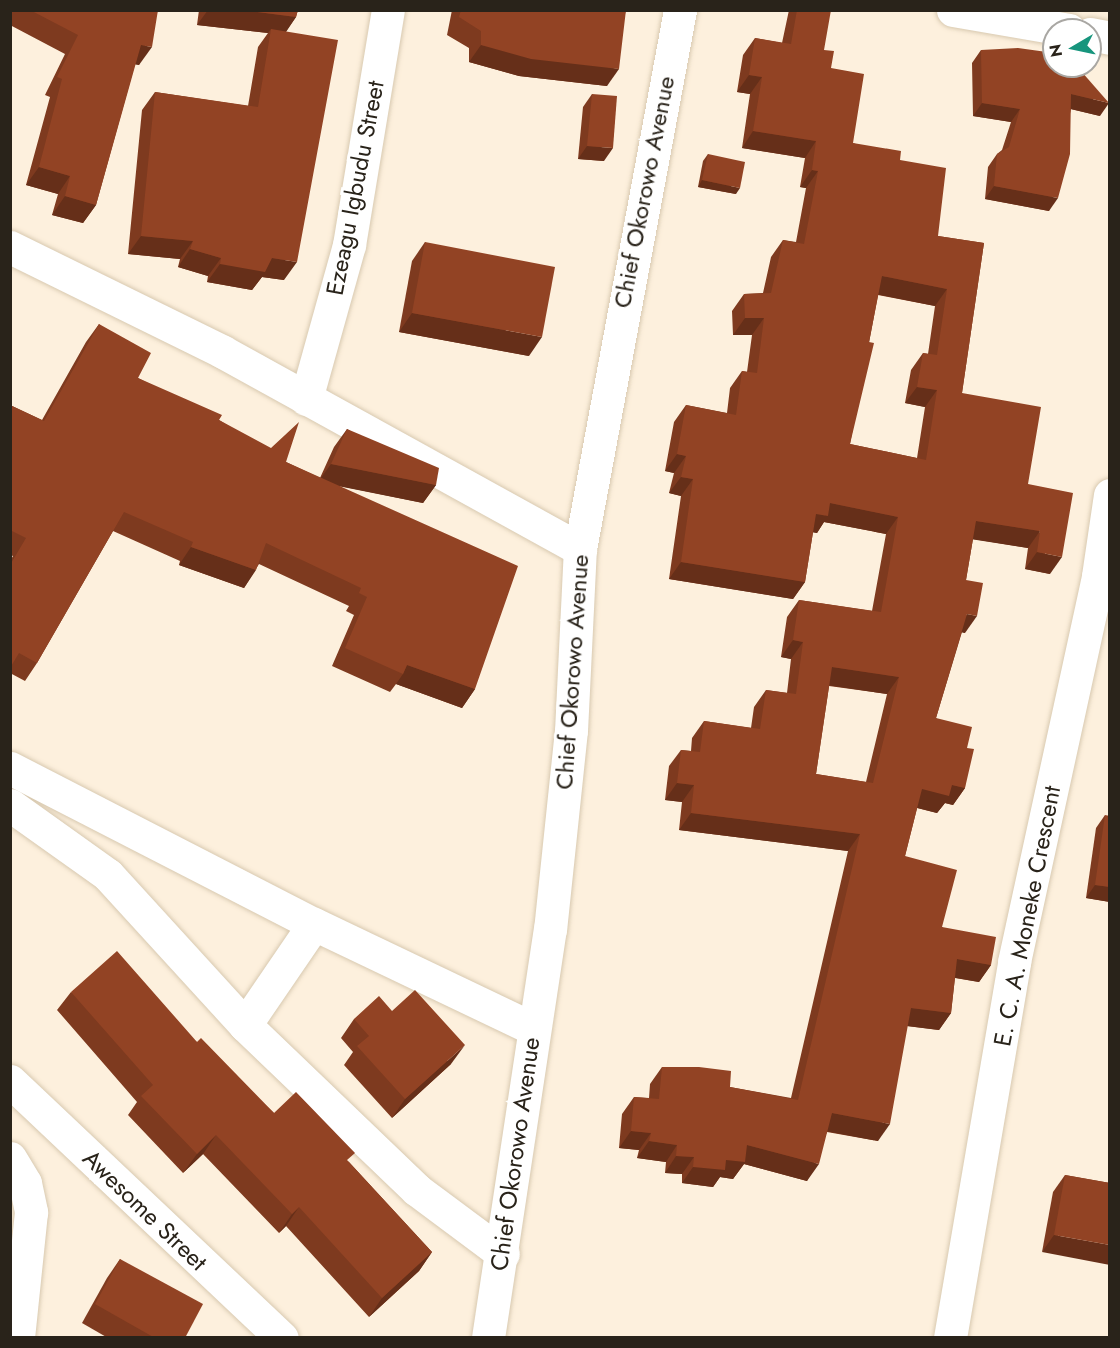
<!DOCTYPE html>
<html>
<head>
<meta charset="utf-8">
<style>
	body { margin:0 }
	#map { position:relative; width:1120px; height:1348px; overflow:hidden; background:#fdf0dd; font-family:Jost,sans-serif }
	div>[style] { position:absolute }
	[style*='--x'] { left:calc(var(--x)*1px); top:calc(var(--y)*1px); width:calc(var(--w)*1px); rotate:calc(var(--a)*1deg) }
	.roads { filter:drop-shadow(0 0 2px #d8c9b0) drop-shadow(0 0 2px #d8c9b0) }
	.minor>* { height:33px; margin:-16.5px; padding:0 16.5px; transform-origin:16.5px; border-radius:16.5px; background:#fff }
	.wall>* { inset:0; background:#7e3a1f }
	.shaded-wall>* { inset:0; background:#662f19 }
	.building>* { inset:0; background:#924324 }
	span { translate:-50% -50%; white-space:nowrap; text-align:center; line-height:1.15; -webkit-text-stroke:6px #fff; paint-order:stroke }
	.street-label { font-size:24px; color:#29231a }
	.frame { position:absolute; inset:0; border:12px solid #29231a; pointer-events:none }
	.north { position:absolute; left:1042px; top:18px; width:60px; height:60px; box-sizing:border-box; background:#fff; border:2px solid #a9a7a3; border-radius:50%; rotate:261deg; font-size:16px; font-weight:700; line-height:24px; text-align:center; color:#29231a }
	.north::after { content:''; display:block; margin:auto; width:21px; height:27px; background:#17957d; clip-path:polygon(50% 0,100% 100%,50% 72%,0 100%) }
</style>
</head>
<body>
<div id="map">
	<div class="roads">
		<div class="minor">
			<div style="--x:953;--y:10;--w:118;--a:9.8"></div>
			<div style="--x:1090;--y:34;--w:20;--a:11"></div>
			<div style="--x:10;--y:247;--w:237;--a:26.2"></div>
			<div style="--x:223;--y:352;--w:408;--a:28.9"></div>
			<div style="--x:306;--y:399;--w:160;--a:-74.4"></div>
			<div style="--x:349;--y:245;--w:238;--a:-80.6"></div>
			<div style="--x:10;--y:768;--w:342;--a:27.2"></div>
			<div style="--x:314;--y:924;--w:242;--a:25.5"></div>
			<div style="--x:10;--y:805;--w:120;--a:35.5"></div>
			<div style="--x:108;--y:875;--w:203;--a:47.6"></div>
			<div style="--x:245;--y:1025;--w:238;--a:43.8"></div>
			<div style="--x:417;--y:1190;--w:107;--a:36.7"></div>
			<div style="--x:245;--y:1025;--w:122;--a:-55.7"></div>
			<div style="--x:10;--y:1081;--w:374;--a:43.4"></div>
			<div style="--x:10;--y:1158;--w:29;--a:59"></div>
			<div style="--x:25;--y:1183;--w:30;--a:78"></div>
			<div style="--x:31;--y:1212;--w:127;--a:95.9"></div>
			<div style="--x:488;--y:1338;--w:413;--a:-81.4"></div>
			<div style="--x:550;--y:930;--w:200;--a:-84"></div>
			<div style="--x:571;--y:731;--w:182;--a:-87.2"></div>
			<div style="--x:580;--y:549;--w:548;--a:-79.49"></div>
			<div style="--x:950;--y:1338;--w:381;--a:-80.3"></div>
			<div style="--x:1014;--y:962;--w:395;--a:-77.7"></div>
			<div style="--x:1098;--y:576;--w:82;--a:-81.6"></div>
		</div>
	</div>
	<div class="wall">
		<div style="clip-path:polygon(10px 10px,158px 10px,139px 65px,135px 64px,96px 205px,83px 223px,52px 215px,58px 194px,26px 185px,50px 97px,45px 95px,65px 54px,10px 25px)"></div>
		<div style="clip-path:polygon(199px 10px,298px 10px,296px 17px,286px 31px,284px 280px,262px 277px,252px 290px,207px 282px,208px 276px,178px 267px,180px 259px,128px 254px,142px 110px,155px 92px,248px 106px,258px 47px,268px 33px,197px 25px)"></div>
		<div style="clip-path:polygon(452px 10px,626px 10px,607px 86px,519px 76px,469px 62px,469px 48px,447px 35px)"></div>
		<div style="clip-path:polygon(evenodd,789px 10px,797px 10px,824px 50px,831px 68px,853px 143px,900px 160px,938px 236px,984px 243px,962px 393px,1028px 484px,1050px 574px,1025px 569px,1028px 548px,973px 539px,966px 580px,965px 633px,962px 632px,936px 718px,967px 748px,965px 788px,953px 805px,945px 803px,937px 813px,917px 808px,905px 856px,942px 927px,991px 965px,979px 982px,955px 978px,951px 1013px,939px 1030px,907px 1026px,878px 1141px,827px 1132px,807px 1181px,744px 1164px,733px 1179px,720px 1177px,713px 1187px,682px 1183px,682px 1174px,665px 1173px,666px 1162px,637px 1158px,639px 1150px,619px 1148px,622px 1114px,634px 1097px,649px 1098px,650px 1084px,662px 1067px,730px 1087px,791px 1098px,848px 851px,679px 830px,682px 802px,665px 800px,669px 766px,681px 750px,691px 751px,692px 738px,704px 721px,751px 728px,754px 707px,766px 690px,787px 693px,791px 659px,781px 657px,787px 617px,799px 600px,872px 611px,886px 534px,824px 522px,817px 533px,813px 532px,805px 582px,793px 599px,669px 579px,681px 496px,669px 493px,674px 473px,665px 471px,674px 422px,686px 405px,727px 413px,730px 388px,742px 371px,747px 372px,752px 335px,733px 335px,732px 311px,744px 294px,763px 293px,771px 257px,783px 240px,796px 242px,806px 188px,800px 187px,805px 158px,742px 148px,750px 94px,737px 92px,743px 55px,755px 38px,782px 43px,789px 10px,878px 295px,935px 306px,928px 354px,923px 353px,911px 370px,905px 403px,925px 407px,917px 458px,850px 444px,878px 295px,789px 10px,829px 686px,887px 694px,866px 782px,816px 774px,829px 686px)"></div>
		<div style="clip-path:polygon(981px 50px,1081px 71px,1100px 116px,1071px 109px,1049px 211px,985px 199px,988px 167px,997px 154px,1002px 150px,1011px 122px,973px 116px,972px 63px)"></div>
		<div style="clip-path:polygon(592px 94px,604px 161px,578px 159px,583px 107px)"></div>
		<div style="clip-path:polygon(708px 154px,736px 194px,698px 187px,703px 161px)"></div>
		<div style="clip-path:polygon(425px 242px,529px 356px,399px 332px,412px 261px)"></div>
		<div style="clip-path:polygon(99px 324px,138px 378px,219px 420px,286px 462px,320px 478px,334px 447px,347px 429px,436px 485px,423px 503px,340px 486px,475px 689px,462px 708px,396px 684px,390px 692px,332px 666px,354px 615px,346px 611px,349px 606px,259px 564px,244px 588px,179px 565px,180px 561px,113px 531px,37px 663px,25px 681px,10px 673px,10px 561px,13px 556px,10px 555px,10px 405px,42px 420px,86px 342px)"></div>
		<div style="clip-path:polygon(1105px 815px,1110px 902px,1086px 898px,1096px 828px)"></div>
		<div style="clip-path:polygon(71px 992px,197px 1042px,274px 1113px,349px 1162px,432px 1252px,419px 1271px,369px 1317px,286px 1226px,279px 1233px,203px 1154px,183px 1173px,128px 1115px,137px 1102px,57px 1010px)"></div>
		<div style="clip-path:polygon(392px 1011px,451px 1064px,392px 1118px,344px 1065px,353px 1052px,341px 1038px,354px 1019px)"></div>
		<div style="clip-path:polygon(1065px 1175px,1110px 1183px,1042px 1252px,1053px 1192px)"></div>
		<div style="clip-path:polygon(120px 1259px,185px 1338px,108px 1338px,82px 1323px,107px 1278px)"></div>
	</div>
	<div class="shaded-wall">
		<div style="clip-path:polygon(208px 10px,242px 10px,296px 17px,284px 35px,271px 29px,268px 33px,197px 25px)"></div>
		<div style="clip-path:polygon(141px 45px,152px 47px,139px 65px,128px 63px)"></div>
		<div style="clip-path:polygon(481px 45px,619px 69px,607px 86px,519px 76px,469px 62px)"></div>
		<div style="clip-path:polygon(749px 75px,762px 77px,750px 94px,737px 92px)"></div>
		<div style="clip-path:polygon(1071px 94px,1109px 103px,1100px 116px,1062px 107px)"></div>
		<div style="clip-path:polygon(982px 103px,1020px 109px,1011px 122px,973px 116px)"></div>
		<div style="clip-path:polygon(753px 131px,816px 141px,805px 158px,742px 148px)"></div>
		<div style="clip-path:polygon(587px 146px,613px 148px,604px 161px,578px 159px)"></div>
		<div style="clip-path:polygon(39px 167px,70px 176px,58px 194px,26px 185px)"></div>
		<div style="clip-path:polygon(812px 170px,818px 171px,806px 188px,800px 187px)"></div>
		<div style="clip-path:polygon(702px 180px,740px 188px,736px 194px,698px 187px)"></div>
		<div style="clip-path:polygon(994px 186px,1058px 198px,1049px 211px,985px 199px)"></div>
		<div style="clip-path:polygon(65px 196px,96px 205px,83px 223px,52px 215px)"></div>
		<div style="clip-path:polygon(141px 236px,193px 241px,180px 259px,128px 254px)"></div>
		<div style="clip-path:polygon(190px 249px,221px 258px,208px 276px,178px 267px)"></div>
		<div style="clip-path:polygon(272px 258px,297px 262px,284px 280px,262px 277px,252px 290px,207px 282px,220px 264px)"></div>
		<div style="clip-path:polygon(882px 276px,947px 289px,935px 306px,870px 293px)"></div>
		<div style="clip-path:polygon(412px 313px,542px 337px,529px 356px,399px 332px)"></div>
		<div style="clip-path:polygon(745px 318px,764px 318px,752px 335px,733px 335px)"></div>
		<div style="clip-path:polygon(917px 387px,937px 390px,925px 407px,905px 403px)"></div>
		<div style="clip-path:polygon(677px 454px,686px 456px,674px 473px,665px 471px)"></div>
		<div style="clip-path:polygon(331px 464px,436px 485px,423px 503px,318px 482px)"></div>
		<div style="clip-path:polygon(681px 477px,693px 479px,681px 496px,669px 493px)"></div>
		<div style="clip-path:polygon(830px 503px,898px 517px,886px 534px,824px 522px,817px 533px,804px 531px,816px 514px)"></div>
		<div style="clip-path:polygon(976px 521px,1040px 531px,1028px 548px,964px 538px)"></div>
		<div style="clip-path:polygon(191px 547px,256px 570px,244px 588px,179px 565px)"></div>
		<div style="clip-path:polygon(1037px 552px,1062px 557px,1050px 574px,1025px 569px)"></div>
		<div style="clip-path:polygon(681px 562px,805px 582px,793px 599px,669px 579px)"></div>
		<div style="clip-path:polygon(967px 614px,977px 616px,965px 633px,955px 631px)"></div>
		<div style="clip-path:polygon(793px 640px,803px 642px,791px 659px,781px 657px)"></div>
		<div style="clip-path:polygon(407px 665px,475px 689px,462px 708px,396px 684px,403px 674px)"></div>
		<div style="clip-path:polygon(832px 667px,899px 677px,887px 694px,820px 684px)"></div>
		<div style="clip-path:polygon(677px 783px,694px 785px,682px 802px,665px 800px)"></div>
		<div style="clip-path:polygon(952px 785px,965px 788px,953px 805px,945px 803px,937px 813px,910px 806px,922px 789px)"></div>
		<div style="clip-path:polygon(691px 813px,860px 834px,848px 851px,679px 830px)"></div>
		<div style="clip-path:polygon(1095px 885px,1110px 887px,1110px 902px,1086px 898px)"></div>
		<div style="clip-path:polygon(957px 959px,991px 965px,979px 982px,945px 976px)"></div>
		<div style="clip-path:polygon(911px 1008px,951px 1013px,939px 1030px,899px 1025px)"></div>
		<div style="clip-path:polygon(465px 1045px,451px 1064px,392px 1118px,405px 1099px)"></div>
		<div style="clip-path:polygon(832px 1113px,890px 1124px,878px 1141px,820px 1130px)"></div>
		<div style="clip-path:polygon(631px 1131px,651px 1133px,639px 1150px,619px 1148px)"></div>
		<div style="clip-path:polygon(216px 1135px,203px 1154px,183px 1173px,197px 1154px)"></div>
		<div style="clip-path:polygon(649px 1141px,677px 1145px,666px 1162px,637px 1158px)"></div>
		<div style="clip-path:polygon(747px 1145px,819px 1164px,807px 1181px,744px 1164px,733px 1179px,720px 1177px,713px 1187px,682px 1183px,693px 1167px)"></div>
		<div style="clip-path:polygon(676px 1156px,694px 1157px,682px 1174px,665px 1173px)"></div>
		<div style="clip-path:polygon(299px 1207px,286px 1226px,279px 1233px,292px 1214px)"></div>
		<div style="clip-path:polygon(1054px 1235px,1110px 1245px,1110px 1265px,1042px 1252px)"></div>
		<div style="clip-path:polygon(432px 1252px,419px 1271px,369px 1317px,382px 1298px)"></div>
	</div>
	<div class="building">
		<div style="clip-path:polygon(30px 10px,158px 10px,152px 47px,141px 45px,96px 205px,65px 196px,70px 176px,39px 167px,62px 79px,57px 77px,78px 35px)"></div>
		<div style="clip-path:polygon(242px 10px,298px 10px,296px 17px)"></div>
		<div style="clip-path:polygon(461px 10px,626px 10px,619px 69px,531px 59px,481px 45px,481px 31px,459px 17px)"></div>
		<div style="clip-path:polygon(evenodd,797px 10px,831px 10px,824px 50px,834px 51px,831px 68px,864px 74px,853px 143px,901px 151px,900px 160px,946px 168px,938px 236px,984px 243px,962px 393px,1041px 407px,1028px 484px,1073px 493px,1062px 557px,1037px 552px,1040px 531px,976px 521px,966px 580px,983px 583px,977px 616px,967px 614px,936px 718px,972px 727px,967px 748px,974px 749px,965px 788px,952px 785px,949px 796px,922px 789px,905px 856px,957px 870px,942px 927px,996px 937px,991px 965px,957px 959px,951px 1013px,911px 1008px,890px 1124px,832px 1113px,819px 1164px,747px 1145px,745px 1162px,726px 1160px,725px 1170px,693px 1167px,694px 1157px,676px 1156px,677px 1145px,649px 1141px,651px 1133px,631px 1131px,634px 1097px,659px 1099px,662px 1067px,699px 1067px,731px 1071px,730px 1087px,798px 1100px,860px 834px,691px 813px,694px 785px,677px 783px,681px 750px,700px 752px,704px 721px,760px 729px,766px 690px,796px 694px,803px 642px,793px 640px,799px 600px,881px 612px,898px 517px,830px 503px,828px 516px,816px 514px,805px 582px,681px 562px,693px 479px,681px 477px,686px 456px,677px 454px,686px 405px,736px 415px,742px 371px,757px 373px,764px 318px,745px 318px,744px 294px,771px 293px,783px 240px,804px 244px,818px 171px,812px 170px,816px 141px,753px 131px,762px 77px,749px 75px,755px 38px,791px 44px,797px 10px,882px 276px,947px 289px,937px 355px,923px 353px,917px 387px,937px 390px,926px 460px,850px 444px,874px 343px,869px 342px,882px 276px,797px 10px,832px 667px,899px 677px,873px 783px,816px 774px,832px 667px)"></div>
		<div style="clip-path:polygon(271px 29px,338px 40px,297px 262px,272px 258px,265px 272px,220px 264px,221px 258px,190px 249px,193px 241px,141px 236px,155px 92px,258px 107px)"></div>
		<div style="clip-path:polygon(1018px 48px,1054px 53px,1054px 66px,1082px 66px,1081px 71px,1109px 103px,1071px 94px,1070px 154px,1058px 198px,994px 186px,997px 154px,1009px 147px,1020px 109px,982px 103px,981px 50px)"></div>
		<div style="clip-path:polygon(592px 94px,617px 96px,613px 148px,587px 146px)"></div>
		<div style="clip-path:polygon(708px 154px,745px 162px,740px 188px,702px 180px)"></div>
		<div style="clip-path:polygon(425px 242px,555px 267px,542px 337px,412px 313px)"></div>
		<div style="clip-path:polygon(99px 324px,151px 353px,138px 378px,222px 415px,219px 420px,271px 448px,299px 422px,286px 462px,518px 566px,475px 689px,407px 665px,403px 674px,345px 648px,367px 597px,359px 593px,361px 588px,266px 543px,256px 570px,191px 547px,193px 542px,124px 512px,37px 663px,19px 653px,10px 668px,10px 565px,26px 538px,10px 530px,10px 405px,44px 421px)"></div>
		<div style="clip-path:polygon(347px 429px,439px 468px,436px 485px,331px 464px)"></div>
		<div style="clip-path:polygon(1105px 815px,1110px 816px,1110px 887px,1095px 885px)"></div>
		<div style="clip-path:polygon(117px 951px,197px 1042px,201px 1038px,274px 1113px,296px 1092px,355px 1153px,347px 1160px,432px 1252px,382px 1298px,299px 1207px,292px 1214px,216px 1135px,197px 1154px,141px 1096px,153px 1085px,71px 992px)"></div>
		<div style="clip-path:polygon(415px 990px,465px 1045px,405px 1099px,357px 1046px,369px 1036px,354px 1019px,379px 996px,392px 1011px)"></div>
		<div style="clip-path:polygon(1065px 1175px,1110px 1183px,1110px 1245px,1054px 1235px)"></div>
		<div style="clip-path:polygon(120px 1259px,203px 1304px,185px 1338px,155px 1338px,95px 1304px)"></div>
	</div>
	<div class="street-label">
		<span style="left:355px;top:188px;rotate:-79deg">Ezeagu Igbudu Street</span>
		<span style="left:644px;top:192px;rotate:-79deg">Chief Okorowo Avenue</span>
		<span style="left:572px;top:672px;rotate:-86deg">Chief Okorowo Avenue</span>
		<span style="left:1027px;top:916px;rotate:-79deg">E. C. A. Moneke Crescent</span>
		<span style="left:515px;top:1154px;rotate:-82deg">Chief Okorowo Avenue</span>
		<span style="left:145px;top:1210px;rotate:44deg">Awesome Street</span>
	</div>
	<div class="frame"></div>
	<div class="north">N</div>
</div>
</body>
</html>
